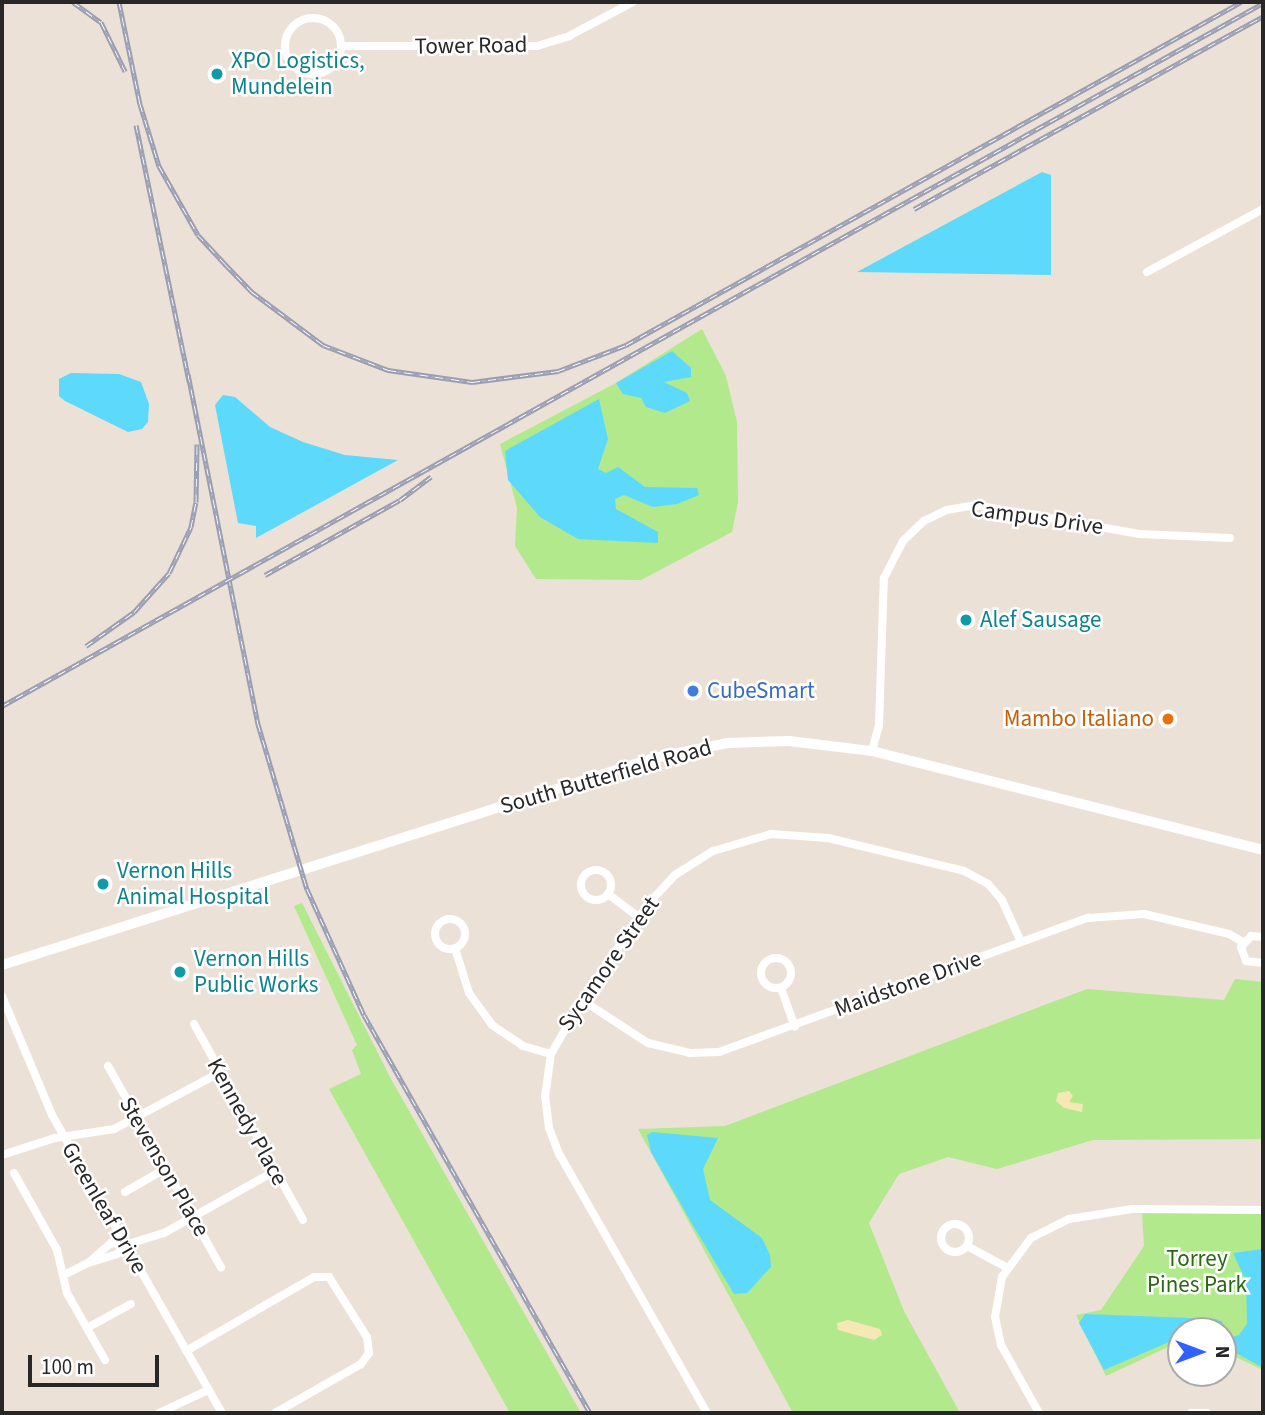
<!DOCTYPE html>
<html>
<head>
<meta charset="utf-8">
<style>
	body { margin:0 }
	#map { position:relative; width:1265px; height:1415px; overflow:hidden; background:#ece1d6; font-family:"Source Sans 3",sans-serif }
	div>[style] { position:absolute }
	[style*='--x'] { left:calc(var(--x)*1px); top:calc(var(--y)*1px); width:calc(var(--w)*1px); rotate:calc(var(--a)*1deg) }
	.green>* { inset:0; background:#b1e98c }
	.sand>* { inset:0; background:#f5e8b4 }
	.water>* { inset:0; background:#5cd9fb }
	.street>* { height:8px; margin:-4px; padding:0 4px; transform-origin:4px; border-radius:4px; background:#fff }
	.street>.ring { margin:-4px; padding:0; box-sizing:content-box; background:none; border:8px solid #fff; border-radius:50% }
	.secondary>* { height:10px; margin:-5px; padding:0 5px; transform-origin:5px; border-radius:5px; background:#fff }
	.rail>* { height:5px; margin-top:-2.5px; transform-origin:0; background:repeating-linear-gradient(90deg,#fff 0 8px,#999eb4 0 16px); box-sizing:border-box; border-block:2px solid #999eb4 }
	.dots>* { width:19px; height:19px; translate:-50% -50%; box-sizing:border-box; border:4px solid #fff; border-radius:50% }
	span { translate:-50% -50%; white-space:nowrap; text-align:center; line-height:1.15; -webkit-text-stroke:5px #fff; paint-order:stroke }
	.street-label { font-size:23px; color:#272727 }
	.culture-label { font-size:23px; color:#0d838f }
	.left { translate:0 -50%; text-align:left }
	.shop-label { font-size:23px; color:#366cbe }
	.food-label { font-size:23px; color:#c56008 }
	.right { translate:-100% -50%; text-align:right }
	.park-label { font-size:23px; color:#286912 }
	.frame { position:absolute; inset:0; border:4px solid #272727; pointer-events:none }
	.north { position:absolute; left:1167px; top:1317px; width:70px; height:70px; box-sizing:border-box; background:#fff; border:2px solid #a9a9a9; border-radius:50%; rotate:90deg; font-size:19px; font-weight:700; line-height:28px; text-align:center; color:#272727 }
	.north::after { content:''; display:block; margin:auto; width:24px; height:32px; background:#3061ff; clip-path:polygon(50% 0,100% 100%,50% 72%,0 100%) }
	.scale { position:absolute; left:28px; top:1355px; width:131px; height:32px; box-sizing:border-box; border:4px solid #272727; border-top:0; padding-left:9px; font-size:21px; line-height:24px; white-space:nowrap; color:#272727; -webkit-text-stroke:5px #fff; paint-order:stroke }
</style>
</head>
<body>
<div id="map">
	<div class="green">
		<div style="clip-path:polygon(702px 329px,726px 376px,737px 422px,738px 502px,732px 532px,641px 580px,536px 579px,515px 546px,517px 508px,500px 444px,616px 383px)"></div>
		<div style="clip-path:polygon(302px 903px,391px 1079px,581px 1413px,510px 1413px,329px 1089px,361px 1074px,352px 1050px,357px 1045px,294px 906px)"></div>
		<div style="clip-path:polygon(1235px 979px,1263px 982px,1263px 1139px,1093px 1140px,997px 1169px,948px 1157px,899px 1174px,869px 1223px,904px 1311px,960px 1413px,793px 1413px,638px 1129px,725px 1126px,1087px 989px,1224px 1000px)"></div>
		<div style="clip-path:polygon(1142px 1212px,1263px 1214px,1263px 1370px,1223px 1351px,1223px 1331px,1181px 1331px,1181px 1341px,1106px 1376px,1076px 1315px,1101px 1310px,1144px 1246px)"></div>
	</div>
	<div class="sand">
		<div style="clip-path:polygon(1069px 1091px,1073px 1096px,1069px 1102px,1083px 1104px,1082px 1112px,1064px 1108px,1056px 1101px,1058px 1093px)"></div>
		<div style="clip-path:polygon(848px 1320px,880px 1329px,882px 1335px,874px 1340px,838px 1330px,837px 1323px)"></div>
	</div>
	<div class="water">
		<div style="clip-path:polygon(1042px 172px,1051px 175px,1051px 275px,857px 272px)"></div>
		<div style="clip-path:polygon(672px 351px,691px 368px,691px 377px,664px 382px,687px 393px,690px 401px,665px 413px,646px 407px,641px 398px,623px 394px,616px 383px)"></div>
		<div style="clip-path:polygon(71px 373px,119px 374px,141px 382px,149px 404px,148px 422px,142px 429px,128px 432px,65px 401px,59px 396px,59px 379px)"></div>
		<div style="clip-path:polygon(223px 395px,235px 397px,270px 427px,303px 442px,345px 455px,398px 460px,256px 538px,256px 526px,238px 523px,215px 405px)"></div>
		<div style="clip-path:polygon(599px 399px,608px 439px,598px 469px,606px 473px,618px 467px,645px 487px,697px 488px,699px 495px,677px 504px,653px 507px,624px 495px,615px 499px,616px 509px,658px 532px,658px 543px,578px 539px,540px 517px,508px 480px,505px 451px)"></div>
		<div style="clip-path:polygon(652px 1132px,718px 1138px,703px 1169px,710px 1200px,762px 1238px,770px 1255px,771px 1267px,747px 1293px,734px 1294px,691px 1222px,651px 1152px,647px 1135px)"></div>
		<div style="clip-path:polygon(1263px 1249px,1263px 1367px,1262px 1367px,1223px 1346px,1223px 1340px,1239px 1335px,1247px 1324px,1246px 1281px,1233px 1253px)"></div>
		<div style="clip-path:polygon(1085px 1314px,1216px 1319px,1223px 1322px,1212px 1331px,1181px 1331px,1169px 1342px,1104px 1370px,1079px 1323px)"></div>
	</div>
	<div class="street">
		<div class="ring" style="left:285px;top:18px;width:48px;height:48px"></div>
		<div style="--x:341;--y:46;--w:196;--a:0"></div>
		<div style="--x:537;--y:46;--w:34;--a:-17"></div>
		<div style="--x:569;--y:36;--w:72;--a:-28"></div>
		<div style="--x:1147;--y:272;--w:132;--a:-28.5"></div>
		<div style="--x:872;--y:751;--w:27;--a:-75"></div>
		<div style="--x:879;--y:725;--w:147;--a:-88.1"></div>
		<div style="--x:884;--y:578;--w:42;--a:-62.8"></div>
		<div style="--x:903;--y:541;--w:29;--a:-44"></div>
		<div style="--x:924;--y:521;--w:25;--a:-26"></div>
		<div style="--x:947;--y:510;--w:28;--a:-10"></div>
		<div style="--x:975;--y:505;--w:167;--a:10"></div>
		<div style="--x:1139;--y:534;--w:91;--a:2.5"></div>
		<div class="ring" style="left:581px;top:870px;width:22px;height:22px"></div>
		<div style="--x:608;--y:894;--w:39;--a:37"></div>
		<div class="ring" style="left:435px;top:919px;width:22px;height:22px"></div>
		<div style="--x:1263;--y:937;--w:12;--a:-175"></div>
		<div style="--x:1251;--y:936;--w:15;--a:132"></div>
		<div style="--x:1241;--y:947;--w:15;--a:70"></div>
		<div style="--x:1246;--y:961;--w:17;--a:7"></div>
		<div style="--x:455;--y:948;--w:47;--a:72.7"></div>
		<div style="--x:469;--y:993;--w:39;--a:54"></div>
		<div style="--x:492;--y:1025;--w:37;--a:34"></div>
		<div style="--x:523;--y:1046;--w:29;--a:16"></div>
		<div class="ring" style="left:761px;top:958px;width:22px;height:22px"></div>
		<div style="--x:781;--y:988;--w:41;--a:70.3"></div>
		<div style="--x:2;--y:996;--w:129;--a:67.2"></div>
		<div style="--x:52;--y:1115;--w:343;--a:60.3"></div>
		<div style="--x:582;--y:1000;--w:79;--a:33.1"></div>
		<div style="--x:648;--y:1043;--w:43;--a:13.4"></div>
		<div style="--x:690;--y:1053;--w:29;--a:-2"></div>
		<div style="--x:719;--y:1052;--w:393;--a:-20"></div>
		<div style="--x:1088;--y:918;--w:56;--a:-4.1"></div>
		<div style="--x:1144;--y:914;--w:87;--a:13.2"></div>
		<div style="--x:1229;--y:934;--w:16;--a:30"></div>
		<div style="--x:194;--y:1024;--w:224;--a:60.9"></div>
		<div style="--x:108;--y:1066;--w:231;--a:60.7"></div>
		<div style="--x:2;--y:1155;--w:56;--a:-17.8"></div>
		<div style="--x:55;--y:1138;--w:60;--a:-8.7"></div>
		<div style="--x:114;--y:1129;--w:119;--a:-28.1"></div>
		<div style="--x:14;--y:1173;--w:88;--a:60.8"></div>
		<div style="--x:57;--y:1250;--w:44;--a:76.9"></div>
		<div style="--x:67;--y:1293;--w:77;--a:60.4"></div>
		<div style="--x:125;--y:1192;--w:46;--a:-29.9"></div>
		<div class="ring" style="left:941px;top:1224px;width:20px;height:20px"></div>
		<div style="--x:967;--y:1246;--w:44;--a:28.3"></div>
		<div style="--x:88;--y:1263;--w:30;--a:-17"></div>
		<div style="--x:117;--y:1254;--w:12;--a:-48"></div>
		<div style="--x:64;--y:1275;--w:27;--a:-27"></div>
		<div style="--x:88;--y:1263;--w:30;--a:-41"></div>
		<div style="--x:111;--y:1243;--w:14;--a:8"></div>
		<div style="--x:125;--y:1245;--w:41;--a:-17.1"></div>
		<div style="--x:164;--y:1233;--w:127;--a:-29.2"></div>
		<div style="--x:87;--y:1328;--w:50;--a:-28.6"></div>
		<div style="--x:186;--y:1351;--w:148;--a:-30"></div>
		<div style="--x:314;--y:1277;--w:15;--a:0"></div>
		<div style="--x:329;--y:1277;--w:71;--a:57.7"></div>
		<div style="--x:367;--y:1337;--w:16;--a:83"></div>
		<div style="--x:369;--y:1353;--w:14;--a:126"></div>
		<div style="--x:361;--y:1364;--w:99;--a:150.3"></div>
		<div style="--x:159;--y:1413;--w:54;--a:-25.1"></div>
		<div style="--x:707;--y:1413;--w:298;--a:-119.7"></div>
		<div style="--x:559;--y:1154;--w:28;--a:-111"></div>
		<div style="--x:549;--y:1128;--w:31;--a:-97"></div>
		<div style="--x:545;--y:1097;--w:43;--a:-82.1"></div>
		<div style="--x:551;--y:1054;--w:62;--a:-60.1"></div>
		<div style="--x:582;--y:1000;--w:116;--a:-55.5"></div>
		<div style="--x:648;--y:904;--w:40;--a:-47"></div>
		<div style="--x:675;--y:875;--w:45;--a:-32.3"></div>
		<div style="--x:713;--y:851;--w:60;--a:-16.3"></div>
		<div style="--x:771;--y:834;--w:57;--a:4"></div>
		<div style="--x:828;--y:838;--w:140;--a:13.6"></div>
		<div style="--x:964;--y:871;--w:27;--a:28"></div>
		<div style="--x:988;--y:884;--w:21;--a:49"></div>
		<div style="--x:1002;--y:900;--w:46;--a:65.7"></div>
		<div style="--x:1039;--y:1413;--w:78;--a:-119.2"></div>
		<div style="--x:1001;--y:1345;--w:29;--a:-102"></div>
		<div style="--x:995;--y:1317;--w:41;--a:-80.1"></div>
		<div style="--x:1002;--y:1277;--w:49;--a:-53.4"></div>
		<div style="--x:1031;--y:1238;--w:42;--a:-26.6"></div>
		<div style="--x:1069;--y:1219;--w:64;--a:-9"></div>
		<div style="--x:1132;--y:1209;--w:131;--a:0.4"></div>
		<div style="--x:1191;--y:1413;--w:16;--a:0"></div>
	</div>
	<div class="secondary">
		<div style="--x:2;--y:965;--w:684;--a:-17.61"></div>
		<div style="--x:654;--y:758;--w:76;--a:-11.5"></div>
		<div style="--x:728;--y:743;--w:61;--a:-1.9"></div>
		<div style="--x:789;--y:741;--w:84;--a:6.9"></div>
		<div style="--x:872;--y:751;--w:403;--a:14.2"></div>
	</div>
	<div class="rail">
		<div style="--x:73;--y:2;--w:34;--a:36"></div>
		<div style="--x:101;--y:22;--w:55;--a:63.9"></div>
		<div style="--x:119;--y:2;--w:104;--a:78.4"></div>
		<div style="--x:140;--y:104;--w:65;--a:73"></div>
		<div style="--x:159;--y:166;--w:79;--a:60.5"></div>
		<div style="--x:198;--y:235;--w:40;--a:47"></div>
		<div style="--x:225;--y:264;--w:39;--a:46"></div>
		<div style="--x:252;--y:292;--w:89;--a:36.7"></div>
		<div style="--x:323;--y:345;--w:70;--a:21"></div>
		<div style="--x:388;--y:370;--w:85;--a:8.1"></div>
		<div style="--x:472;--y:382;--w:87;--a:-7.3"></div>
		<div style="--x:558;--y:371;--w:73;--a:-20.9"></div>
		<div style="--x:626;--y:345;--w:704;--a:-29.15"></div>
		<div style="--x:136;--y:125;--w:262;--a:78.3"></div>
		<div style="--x:914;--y:209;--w:399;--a:-28.9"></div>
		<div style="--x:188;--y:374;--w:357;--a:78.7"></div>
		<div style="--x:258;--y:724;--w:172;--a:73.5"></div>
		<div style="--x:307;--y:889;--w:138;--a:65.7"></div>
		<div style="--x:364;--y:1015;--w:458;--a:60.4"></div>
		<div style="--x:265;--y:575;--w:154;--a:-29.1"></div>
		<div style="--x:400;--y:500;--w:39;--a:-37"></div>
		<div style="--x:86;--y:646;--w:59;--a:-35.3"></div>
		<div style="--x:134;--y:612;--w:52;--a:-48.1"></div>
		<div style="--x:169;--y:573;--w:51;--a:-64.4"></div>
		<div style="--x:191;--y:527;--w:25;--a:-79"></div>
		<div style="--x:196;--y:502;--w:58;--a:-89"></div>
		<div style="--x:2;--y:706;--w:1444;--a:-29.14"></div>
	</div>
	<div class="dots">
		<div style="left:217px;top:74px;background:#0f9aa8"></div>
		<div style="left:966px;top:620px;background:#0f9aa8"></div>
		<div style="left:693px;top:691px;background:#3f7fe0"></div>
		<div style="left:1168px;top:719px;background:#e8710a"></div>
		<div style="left:103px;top:884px;background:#0f9aa8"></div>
		<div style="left:180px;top:972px;background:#0f9aa8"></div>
	</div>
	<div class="street-label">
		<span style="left:471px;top:46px;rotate:-1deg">Tower Road</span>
		<span style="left:1037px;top:518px;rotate:8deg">Campus Drive</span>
		<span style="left:606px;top:777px;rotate:-16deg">South Butterfield Road</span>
		<span style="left:609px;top:964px;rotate:-55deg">Sycamore Street</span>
		<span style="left:908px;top:984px;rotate:-20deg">Maidstone Drive</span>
		<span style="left:247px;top:1122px;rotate:61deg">Kennedy Place</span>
		<span style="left:164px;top:1167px;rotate:60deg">Stevenson Place</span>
		<span style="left:104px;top:1208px;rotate:60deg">Greenleaf Drive</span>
	</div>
	<div class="culture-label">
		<span class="left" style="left:231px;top:74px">XPO Logistics,<br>Mundelein</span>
		<span class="left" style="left:980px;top:620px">Alef Sausage</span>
		<span class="left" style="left:117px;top:884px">Vernon Hills<br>Animal Hospital</span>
		<span class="left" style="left:194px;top:972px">Vernon Hills<br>Public Works</span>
	</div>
	<div class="shop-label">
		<span class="left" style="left:707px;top:691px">CubeSmart</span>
	</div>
	<div class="food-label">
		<span class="right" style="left:1154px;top:719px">Mambo Italiano</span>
	</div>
	<div class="park-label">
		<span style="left:1197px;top:1272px">Torrey<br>Pines Park</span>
	</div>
	<div class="frame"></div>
	<div class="north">N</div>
	<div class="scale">100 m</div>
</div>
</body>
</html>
